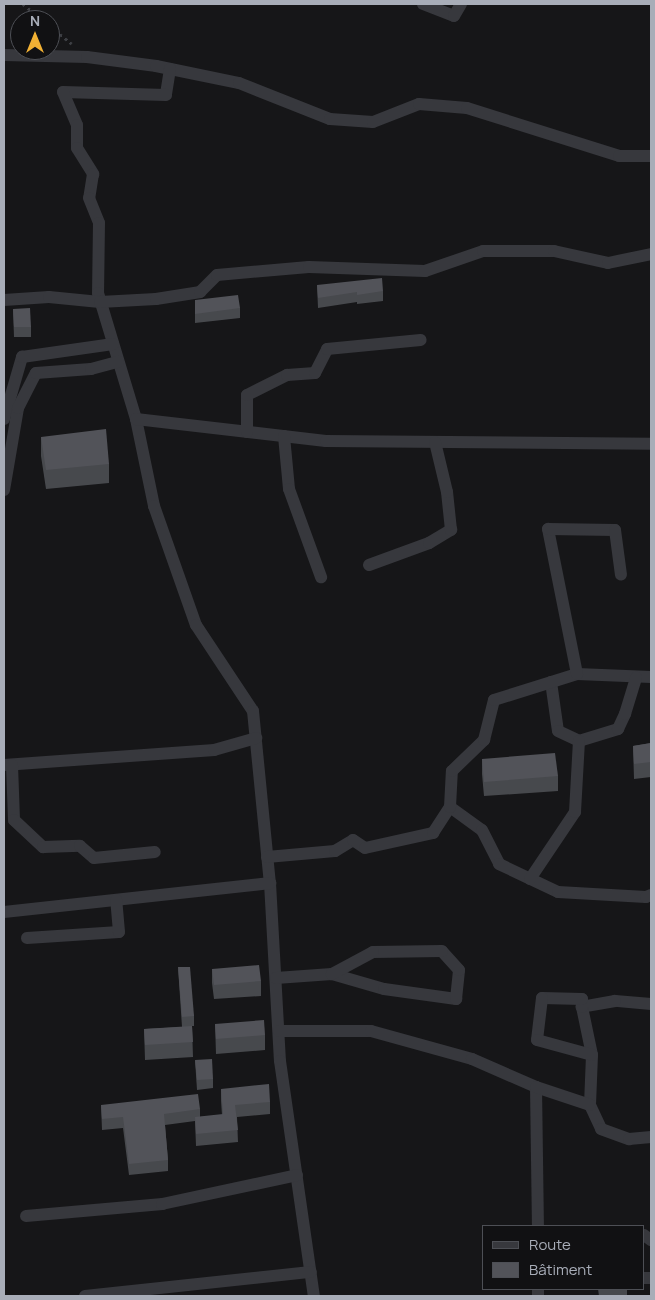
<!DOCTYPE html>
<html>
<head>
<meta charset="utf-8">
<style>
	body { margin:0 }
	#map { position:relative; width:655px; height:1300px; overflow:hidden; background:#161618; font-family:Manrope,sans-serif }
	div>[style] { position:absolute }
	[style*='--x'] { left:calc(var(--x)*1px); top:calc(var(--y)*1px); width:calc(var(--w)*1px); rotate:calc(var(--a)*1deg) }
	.path>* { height:2.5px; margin-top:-1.25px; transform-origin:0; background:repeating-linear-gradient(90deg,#3d3f44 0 2.5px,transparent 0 6.5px) }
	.minor>* { height:12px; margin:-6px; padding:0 6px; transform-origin:6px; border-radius:6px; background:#37383d }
	.wall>* { inset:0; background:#47494d }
	.building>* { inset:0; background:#525359 }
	span { translate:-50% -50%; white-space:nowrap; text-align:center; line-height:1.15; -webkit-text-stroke:5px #111113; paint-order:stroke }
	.frame { position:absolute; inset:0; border:5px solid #a8adb8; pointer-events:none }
	.legend { position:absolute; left:482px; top:1225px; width:162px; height:65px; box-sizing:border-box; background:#111113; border:1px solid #4d4f55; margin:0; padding:6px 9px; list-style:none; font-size:15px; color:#a8adb8 }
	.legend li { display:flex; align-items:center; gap:10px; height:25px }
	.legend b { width:25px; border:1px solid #4d4f55 }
	.north { position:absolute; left:10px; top:10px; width:50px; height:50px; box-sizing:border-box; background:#111113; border:1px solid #4d4f55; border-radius:50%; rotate:0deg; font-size:14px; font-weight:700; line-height:20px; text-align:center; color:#a8adb8 }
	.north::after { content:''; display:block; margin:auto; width:18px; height:22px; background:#f2b134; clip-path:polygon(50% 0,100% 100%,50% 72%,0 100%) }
</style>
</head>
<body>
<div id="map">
	<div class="path">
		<div style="--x:23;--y:4;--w:26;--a:39"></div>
		<div style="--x:50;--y:26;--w:28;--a:39"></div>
	</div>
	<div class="minor">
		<div style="--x:423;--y:4;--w:33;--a:21"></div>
		<div style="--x:454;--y:16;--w:14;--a:-60"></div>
		<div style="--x:4;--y:55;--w:83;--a:1.4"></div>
		<div style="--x:87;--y:57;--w:70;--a:7.4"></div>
		<div style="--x:156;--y:66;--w:85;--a:11.6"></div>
		<div style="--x:239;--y:83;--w:98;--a:21.6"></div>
		<div style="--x:330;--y:119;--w:43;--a:4"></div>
		<div style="--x:373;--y:122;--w:49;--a:-21.4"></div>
		<div style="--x:419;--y:104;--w:48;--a:4.8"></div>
		<div style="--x:467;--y:108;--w:159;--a:17.5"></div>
		<div style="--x:619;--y:156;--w:32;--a:0"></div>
		<div style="--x:170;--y:69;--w:26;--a:99"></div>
		<div style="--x:166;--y:95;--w:103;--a:-178.3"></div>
		<div style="--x:63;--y:92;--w:36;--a:67"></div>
		<div style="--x:77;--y:125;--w:23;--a:90"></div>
		<div style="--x:77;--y:148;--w:31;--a:58"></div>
		<div style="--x:93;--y:174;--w:24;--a:99"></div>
		<div style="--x:89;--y:198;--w:27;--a:68"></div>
		<div style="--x:99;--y:223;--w:70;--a:90.8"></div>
		<div style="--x:98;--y:293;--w:132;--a:73.2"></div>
		<div style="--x:136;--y:419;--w:89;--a:78.3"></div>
		<div style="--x:154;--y:506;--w:126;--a:70.6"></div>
		<div style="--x:196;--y:625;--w:103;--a:56.5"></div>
		<div style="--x:253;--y:711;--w:173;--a:84.4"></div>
		<div style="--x:270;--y:883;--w:178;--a:86.8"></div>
		<div style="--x:280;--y:1061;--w:237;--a:81.8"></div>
		<div style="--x:4;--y:300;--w:45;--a:-3.8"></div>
		<div style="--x:49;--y:297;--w:51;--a:5.6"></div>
		<div style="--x:100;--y:302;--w:56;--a:-3.1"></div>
		<div style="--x:156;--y:299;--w:45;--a:-9"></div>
		<div style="--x:200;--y:292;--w:24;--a:-45"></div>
		<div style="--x:217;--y:275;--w:92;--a:-5"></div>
		<div style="--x:309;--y:267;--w:116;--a:2"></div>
		<div style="--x:425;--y:271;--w:61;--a:-19"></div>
		<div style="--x:483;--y:251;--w:71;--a:0"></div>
		<div style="--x:554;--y:251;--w:55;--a:12.5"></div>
		<div style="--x:608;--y:263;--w:44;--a:-11.8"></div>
		<div style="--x:4;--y:419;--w:65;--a:-73.8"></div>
		<div style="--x:22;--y:357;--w:92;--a:-8.1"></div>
		<div style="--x:136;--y:419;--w:191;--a:6.6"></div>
		<div style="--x:326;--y:441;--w:325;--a:0.5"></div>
		<div style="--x:247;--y:432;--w:37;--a:-90"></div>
		<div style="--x:247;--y:395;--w:45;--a:-26.6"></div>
		<div style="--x:287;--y:375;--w:28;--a:-4"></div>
		<div style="--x:315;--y:373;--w:27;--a:-63"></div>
		<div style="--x:327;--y:349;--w:94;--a:-5.5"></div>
		<div style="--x:284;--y:436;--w:53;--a:84.6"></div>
		<div style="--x:289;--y:489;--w:94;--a:70"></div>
		<div style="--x:4;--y:490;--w:83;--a:-80.3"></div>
		<div style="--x:18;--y:408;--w:39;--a:-63"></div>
		<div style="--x:36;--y:373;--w:55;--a:-4.2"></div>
		<div style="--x:91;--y:369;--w:28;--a:-15"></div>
		<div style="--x:369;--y:565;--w:64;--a:-20.1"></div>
		<div style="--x:429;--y:543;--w:26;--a:-31"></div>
		<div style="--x:451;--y:530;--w:38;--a:-96"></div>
		<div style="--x:447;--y:492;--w:51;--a:-103.5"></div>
		<div style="--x:577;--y:674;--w:74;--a:2.3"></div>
		<div style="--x:551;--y:682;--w:49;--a:81.9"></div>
		<div style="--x:558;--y:731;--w:23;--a:25"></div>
		<div style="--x:579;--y:741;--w:41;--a:-17.1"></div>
		<div style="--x:618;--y:729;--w:17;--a:-65"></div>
		<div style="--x:625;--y:714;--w:38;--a:-73"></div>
		<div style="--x:4;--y:765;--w:211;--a:-4.1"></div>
		<div style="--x:214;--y:750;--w:44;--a:-15.9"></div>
		<div style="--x:12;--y:765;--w:55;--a:87.9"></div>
		<div style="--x:14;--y:820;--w:40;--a:43"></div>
		<div style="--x:43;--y:847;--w:37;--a:-2"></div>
		<div style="--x:80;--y:846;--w:18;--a:41"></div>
		<div style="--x:94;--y:858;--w:61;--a:-5.6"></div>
		<div style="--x:450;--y:807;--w:39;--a:36"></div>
		<div style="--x:482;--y:830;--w:38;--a:63"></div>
		<div style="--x:499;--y:864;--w:65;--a:25.4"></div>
		<div style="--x:558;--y:892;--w:88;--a:3.3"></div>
		<div style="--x:646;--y:897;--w:5;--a:-22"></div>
		<div style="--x:267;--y:857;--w:68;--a:-5"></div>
		<div style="--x:335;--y:851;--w:21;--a:-31"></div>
		<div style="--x:353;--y:840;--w:14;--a:34"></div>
		<div style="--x:365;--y:848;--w:70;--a:-12.4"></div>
		<div style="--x:433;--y:833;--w:31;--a:-57"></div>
		<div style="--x:450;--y:807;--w:36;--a:-87"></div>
		<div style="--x:452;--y:771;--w:45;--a:-44.1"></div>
		<div style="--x:484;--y:740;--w:41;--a:-76"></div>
		<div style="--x:494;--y:700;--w:87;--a:-17.4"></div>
		<div style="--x:577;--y:674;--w:148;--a:-101.3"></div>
		<div style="--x:548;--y:529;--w:67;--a:0.9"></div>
		<div style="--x:615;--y:530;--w:45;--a:82.4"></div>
		<div style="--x:530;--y:879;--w:81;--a:-56.1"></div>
		<div style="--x:575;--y:812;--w:71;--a:-86.8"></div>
		<div style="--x:4;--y:912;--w:268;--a:-6.2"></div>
		<div style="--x:27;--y:938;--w:92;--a:-3.7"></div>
		<div style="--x:119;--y:932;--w:32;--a:-95"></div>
		<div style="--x:276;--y:978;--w:56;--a:-4.1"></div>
		<div style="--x:332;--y:974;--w:54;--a:16.1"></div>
		<div style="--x:384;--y:989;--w:73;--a:7.9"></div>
		<div style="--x:456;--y:999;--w:29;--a:-84"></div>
		<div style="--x:459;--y:970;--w:25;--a:-132"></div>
		<div style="--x:442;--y:951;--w:69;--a:179.2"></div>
		<div style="--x:373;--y:952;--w:47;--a:151.8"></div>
		<div style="--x:651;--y:1004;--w:36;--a:-175"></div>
		<div style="--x:615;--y:1001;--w:34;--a:170"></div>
		<div style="--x:582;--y:1007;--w:49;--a:78.2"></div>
		<div style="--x:592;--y:1055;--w:50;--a:92.3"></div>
		<div style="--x:590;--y:1105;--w:26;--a:65"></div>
		<div style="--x:601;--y:1129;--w:30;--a:20"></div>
		<div style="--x:629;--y:1139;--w:22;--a:-5"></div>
		<div style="--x:582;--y:1007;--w:8;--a:-90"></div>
		<div style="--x:582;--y:999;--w:40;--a:-178.6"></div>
		<div style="--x:542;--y:998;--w:42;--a:96.8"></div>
		<div style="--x:537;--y:1040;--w:57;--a:15.3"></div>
		<div style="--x:279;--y:1031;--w:92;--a:0"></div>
		<div style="--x:371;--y:1031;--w:105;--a:15.5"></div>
		<div style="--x:472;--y:1059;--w:70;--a:23.6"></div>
		<div style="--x:536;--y:1087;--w:139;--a:89.2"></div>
		<div style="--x:536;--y:1087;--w:57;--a:18.4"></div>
		<div style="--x:26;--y:1216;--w:137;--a:-5"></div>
		<div style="--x:162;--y:1204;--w:138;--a:-12.1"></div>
		<div style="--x:644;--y:1235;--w:9;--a:36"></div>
		<div style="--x:644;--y:1278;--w:7;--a:0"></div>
		<div style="--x:538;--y:1289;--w:7;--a:90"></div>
		<div style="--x:85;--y:1296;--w:227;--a:-6.1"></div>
	</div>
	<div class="wall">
		<div style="clip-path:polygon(317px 285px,383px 291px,383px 301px,357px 304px,357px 302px,318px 308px)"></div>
		<div style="clip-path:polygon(195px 300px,240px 308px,240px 318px,195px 323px)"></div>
		<div style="clip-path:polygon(13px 309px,31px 327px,31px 337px,14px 337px)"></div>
		<div style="clip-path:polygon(41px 437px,109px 464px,109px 483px,46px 489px,41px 456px)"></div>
		<div style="clip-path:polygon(651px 743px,651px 777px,634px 779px,633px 746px)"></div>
		<div style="clip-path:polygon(482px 759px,558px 776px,558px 791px,484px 796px,482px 774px)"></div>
		<div style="clip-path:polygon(178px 967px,194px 1016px,194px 1026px,192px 1026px,193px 1057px,145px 1060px,144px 1029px,182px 1027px)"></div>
		<div style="clip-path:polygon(212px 969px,261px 981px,261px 996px,214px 999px,212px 983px)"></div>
		<div style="clip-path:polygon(215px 1024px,265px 1035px,265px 1050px,216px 1054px)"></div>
		<div style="clip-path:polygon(195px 1060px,213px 1079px,213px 1088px,197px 1090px)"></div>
		<div style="clip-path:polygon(221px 1089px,270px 1102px,270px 1114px,237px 1117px,238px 1142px,196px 1146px,195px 1121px,165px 1125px,168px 1160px,168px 1171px,129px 1175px,123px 1128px,102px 1130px,101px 1105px,200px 1109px,200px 1117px,222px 1115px,221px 1101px)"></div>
		<div style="clip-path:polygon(598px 1289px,627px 1289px,627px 1296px,599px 1296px)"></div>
	</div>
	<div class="building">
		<div style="clip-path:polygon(382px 278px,383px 291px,357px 295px,357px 292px,318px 298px,317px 285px)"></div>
		<div style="clip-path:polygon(238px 295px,240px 308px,195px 314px,195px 300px)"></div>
		<div style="clip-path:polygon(30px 308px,31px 327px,14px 327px,13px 309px)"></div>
		<div style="clip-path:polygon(106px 429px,109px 464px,46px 470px,41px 437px)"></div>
		<div style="clip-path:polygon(651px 743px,651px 762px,634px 764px,633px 746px)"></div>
		<div style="clip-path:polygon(555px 753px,558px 776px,484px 782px,482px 759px)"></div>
		<div style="clip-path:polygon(259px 965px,261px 981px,214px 985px,212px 969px)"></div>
		<div style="clip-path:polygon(178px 967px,190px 967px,194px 1016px,182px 1017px)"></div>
		<div style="clip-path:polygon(264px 1020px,265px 1035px,216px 1039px,215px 1024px)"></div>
		<div style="clip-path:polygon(192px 1026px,193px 1042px,145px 1045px,144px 1029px)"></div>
		<div style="clip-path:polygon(212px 1059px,213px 1079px,197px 1080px,195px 1060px)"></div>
		<div style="clip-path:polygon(269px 1084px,270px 1102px,235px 1105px,238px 1130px,196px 1134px,195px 1117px,223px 1114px,221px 1089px)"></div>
		<div style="clip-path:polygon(198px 1094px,200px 1109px,164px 1114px,168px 1160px,129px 1164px,123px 1117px,102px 1119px,101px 1105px)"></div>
	</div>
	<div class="frame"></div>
	<ul class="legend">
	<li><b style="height:6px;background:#37383d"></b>Route</li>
	<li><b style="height:14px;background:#525359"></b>Bâtiment</li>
	</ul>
	<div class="north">N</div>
</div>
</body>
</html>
